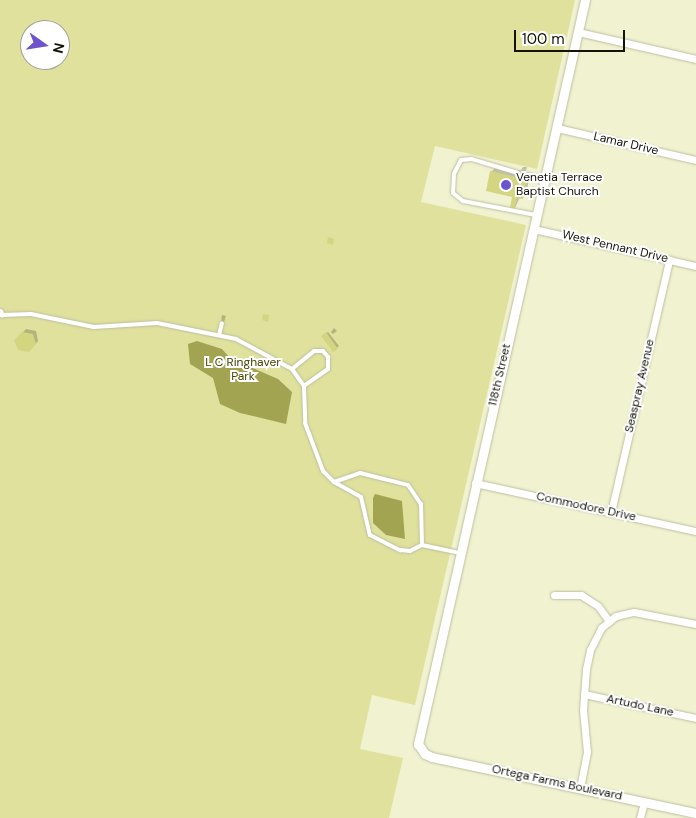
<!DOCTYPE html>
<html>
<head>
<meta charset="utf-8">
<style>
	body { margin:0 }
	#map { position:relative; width:696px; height:818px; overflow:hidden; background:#f0f2d0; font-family:"DM Sans",sans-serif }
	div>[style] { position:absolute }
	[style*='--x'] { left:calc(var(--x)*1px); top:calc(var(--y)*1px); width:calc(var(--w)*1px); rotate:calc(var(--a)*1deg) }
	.green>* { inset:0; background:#dfe19d }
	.water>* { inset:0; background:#a3a451 }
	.shadow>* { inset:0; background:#0003 }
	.building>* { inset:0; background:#d3d581 }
	.roads { filter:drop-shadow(0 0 1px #bdbf9f) drop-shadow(0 0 1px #bdbf9f) }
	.service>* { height:4px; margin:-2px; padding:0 2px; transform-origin:2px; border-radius:2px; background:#fff }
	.pedestrian>* { height:5px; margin:-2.5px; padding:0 2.5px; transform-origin:2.5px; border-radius:2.5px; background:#fff }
	.minor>* { height:7px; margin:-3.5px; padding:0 3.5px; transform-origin:3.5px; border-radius:3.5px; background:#fff }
	.tertiary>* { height:9px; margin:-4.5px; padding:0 4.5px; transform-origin:4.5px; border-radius:4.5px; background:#fff }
	.dots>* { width:14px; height:14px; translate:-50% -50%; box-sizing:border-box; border:2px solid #fff; border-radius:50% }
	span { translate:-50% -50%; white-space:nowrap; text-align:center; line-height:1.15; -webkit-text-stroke:4px #fff; paint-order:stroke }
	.street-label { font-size:12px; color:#131308 }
	.poi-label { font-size:12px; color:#131308 }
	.left { translate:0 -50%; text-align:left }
	.park-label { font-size:12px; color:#454401 }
	.north { position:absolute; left:20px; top:20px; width:50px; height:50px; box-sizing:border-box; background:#fff; border:1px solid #a1a19c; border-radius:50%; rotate:103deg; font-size:14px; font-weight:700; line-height:20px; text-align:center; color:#131308 }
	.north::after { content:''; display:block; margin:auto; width:18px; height:22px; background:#6e53cc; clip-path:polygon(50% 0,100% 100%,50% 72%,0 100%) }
	.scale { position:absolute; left:514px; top:30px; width:111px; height:22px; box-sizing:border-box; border:2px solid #131308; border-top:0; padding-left:6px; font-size:15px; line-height:18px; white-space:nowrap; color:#131308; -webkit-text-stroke:4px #fff; paint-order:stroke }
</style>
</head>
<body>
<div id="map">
	<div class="green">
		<div style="clip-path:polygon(evenodd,0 0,575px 0,537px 169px,435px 146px,421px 202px,526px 225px,415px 705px,372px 695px,360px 749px,403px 758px,389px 818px,0 818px,0 0,30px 30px,60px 30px,60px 60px,30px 60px,30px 30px)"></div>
	</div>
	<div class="water">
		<div style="clip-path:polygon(197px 341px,222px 349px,230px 358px,278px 379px,292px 392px,286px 424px,240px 413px,220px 404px,213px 378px,190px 364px,188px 344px)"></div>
		<div style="clip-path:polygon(375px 494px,402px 501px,405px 539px,386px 535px,373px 523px,373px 498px)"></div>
	</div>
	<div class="shadow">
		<div style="clip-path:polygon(523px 167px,527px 167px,525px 174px,530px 175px,526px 194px,520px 197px,515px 208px,514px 196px,491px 172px,495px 168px,519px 173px)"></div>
		<div style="clip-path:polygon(222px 315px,226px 316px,224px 322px,221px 322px)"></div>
		<div style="clip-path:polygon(334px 328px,337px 331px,333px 334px,331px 332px)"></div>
		<div style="clip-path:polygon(26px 329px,36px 331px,38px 341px,29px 351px,16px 340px)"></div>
		<div style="clip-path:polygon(328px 332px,339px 346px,333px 351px,322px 336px)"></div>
	</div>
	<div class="building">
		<div style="clip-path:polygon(518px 170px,524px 171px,522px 178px,527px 179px,523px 199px,517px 198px,515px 209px,510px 208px,512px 197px,486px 191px,490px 171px,517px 177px)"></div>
		<div style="clip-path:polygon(328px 237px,334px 239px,333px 245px,327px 243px)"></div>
		<div style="clip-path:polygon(263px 314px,269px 315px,268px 322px,262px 320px)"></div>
		<div style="clip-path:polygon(22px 332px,33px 334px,36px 344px,29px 352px,18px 350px,14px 340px)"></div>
		<div style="clip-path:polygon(326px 332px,338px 349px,333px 352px,321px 336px)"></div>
	</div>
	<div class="roads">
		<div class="service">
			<div style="--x:518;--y:173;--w:48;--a:-163.1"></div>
			<div style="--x:472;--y:159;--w:11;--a:175"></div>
			<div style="--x:461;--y:160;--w:16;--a:117"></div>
			<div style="--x:454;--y:174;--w:19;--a:93"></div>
			<div style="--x:453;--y:193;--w:13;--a:39"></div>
			<div style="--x:463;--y:201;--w:74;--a:10.9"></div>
			<div style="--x:523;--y:174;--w:23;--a:13"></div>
			<div style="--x:1;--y:315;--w:30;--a:-2"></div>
			<div style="--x:31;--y:314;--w:64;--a:11.7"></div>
			<div style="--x:94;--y:327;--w:63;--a:-3.6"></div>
			<div style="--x:157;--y:323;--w:81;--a:11.4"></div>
			<div style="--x:236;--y:339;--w:64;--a:28.2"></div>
			<div style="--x:292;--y:369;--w:21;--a:55"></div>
			<div style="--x:304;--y:386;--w:37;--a:88"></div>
			<div style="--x:305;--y:423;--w:51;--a:69.4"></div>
			<div style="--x:323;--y:471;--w:16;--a:45"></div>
			<div style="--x:334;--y:482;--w:31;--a:29"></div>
			<div style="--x:361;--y:497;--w:39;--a:77"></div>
			<div style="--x:370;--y:535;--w:34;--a:27"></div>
			<div style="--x:400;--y:550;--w:10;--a:6"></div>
			<div style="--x:410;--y:551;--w:13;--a:-27"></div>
			<div style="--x:422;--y:545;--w:38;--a:12"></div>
			<div style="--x:219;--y:335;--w:12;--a:-76"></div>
			<div style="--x:292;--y:369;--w:28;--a:-39"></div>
			<div style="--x:314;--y:351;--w:9;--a:0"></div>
			<div style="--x:323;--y:351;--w:8;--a:50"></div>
			<div style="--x:328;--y:357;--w:12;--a:90"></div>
			<div style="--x:328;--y:369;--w:29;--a:145"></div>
			<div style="--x:334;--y:482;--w:28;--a:-19"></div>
			<div style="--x:360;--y:473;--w:49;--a:14"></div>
			<div style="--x:408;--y:485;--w:23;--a:56"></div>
			<div style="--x:421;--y:504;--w:41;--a:88.6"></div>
		</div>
		<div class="pedestrian">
			<div style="--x:0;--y:311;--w:4;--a:63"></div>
		</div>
		<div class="minor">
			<div style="--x:578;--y:32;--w:121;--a:12.9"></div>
			<div style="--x:557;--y:128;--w:143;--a:13"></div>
			<div style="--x:534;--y:229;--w:166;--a:12.9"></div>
			<div style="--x:475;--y:483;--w:226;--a:12.3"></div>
			<div style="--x:611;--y:512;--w:259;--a:-77"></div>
			<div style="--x:554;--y:595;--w:27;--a:0"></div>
			<div style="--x:581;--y:595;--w:20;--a:33"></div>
			<div style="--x:598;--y:606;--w:19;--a:54"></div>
			<div style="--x:584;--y:694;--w:115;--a:12.1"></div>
			<div style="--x:580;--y:788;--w:37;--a:-79"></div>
			<div style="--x:587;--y:752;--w:42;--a:-95.4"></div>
			<div style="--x:583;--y:710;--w:41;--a:-85.8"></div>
			<div style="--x:586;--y:669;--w:19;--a:-78"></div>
			<div style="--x:590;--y:650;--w:25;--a:-63"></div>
			<div style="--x:601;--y:628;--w:19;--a:-39"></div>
			<div style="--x:616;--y:616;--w:18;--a:-13"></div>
			<div style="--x:634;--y:612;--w:63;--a:11"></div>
			<div style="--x:640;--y:818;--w:16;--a:-76"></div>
		</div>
		<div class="tertiary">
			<div style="--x:585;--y:0;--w:763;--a:102.65"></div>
			<div style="--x:418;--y:744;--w:12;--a:55"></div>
			<div style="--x:425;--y:754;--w:8;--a:23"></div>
			<div style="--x:432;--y:757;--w:270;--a:12"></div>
		</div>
	</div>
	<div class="dots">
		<div style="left:506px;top:185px;background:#6e53cc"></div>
	</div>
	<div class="street-label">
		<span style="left:626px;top:144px;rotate:13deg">Lamar Drive</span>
		<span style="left:615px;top:247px;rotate:13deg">West Pennant Drive</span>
		<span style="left:500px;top:375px;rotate:-77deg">118th Street</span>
		<span style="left:640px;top:386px;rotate:-77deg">Seaspray Avenue</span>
		<span style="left:586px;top:507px;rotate:12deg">Commodore Drive</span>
		<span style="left:640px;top:706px;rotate:12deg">Artudo Lane</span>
		<span style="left:557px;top:783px;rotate:12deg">Ortega Farms Boulevard</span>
	</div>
	<div class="poi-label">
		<span class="left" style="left:516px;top:185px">Venetia Terrace<br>Baptist Church</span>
	</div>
	<div class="park-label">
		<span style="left:243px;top:370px">L C Ringhaver<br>Park</span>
	</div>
	<div class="north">N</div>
	<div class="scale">100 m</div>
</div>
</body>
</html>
